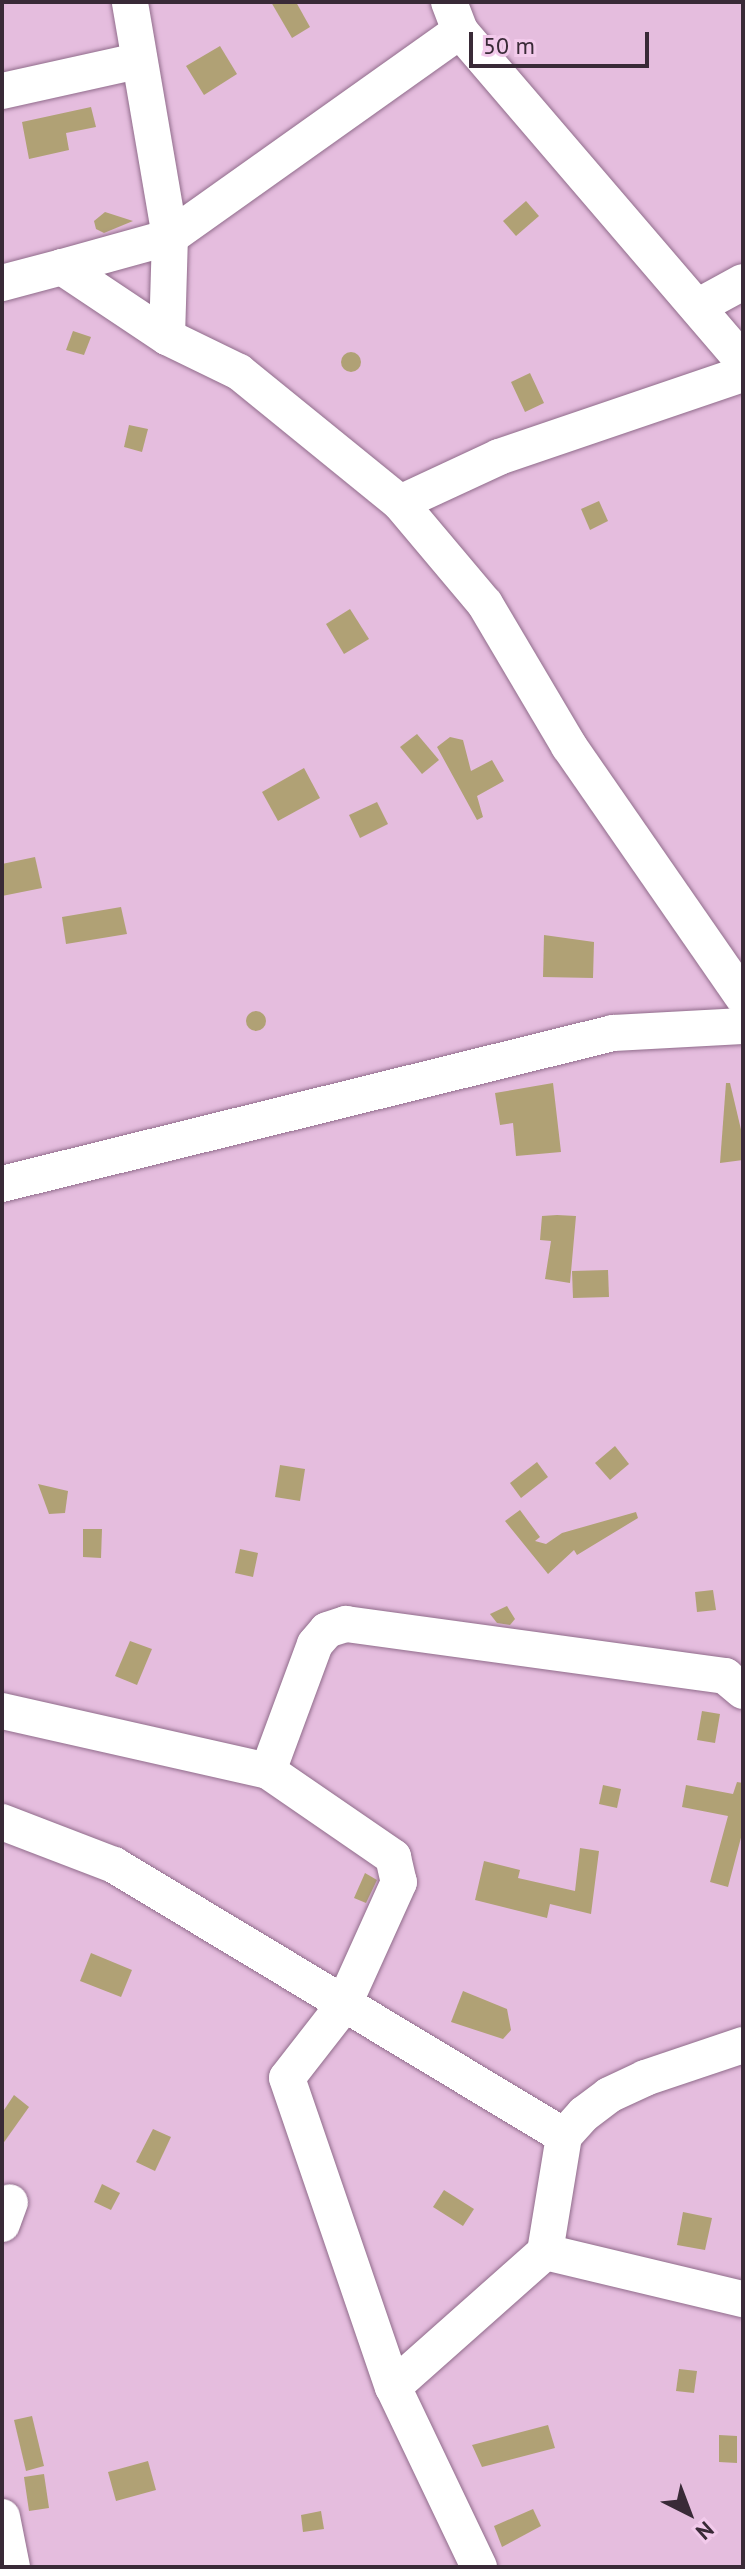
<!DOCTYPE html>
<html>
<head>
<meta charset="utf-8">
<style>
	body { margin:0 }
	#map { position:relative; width:745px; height:2569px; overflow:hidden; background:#e5bdde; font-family:"PT Sans",sans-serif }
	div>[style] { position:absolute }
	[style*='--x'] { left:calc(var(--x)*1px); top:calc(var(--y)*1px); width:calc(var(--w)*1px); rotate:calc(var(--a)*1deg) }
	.building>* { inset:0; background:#b0a175 }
	.round { border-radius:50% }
	.roads { filter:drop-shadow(0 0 2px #906c8b) drop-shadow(0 0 2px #906c8b) }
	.minor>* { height:36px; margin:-18px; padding:0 18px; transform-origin:18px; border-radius:18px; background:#fff }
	span { translate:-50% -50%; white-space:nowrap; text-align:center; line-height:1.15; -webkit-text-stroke:6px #f2caeb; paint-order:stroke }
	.frame { position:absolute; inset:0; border:4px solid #392a37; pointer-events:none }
	.north { position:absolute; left:649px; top:2473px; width:80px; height:80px; -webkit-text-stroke:6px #f2caeb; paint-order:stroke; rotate:138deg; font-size:22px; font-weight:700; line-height:32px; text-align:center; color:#392a37 }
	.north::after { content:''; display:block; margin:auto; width:28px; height:36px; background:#392a37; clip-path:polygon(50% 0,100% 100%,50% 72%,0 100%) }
	.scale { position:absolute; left:469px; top:32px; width:180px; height:36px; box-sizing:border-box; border:4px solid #392a37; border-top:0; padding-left:10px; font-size:24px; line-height:28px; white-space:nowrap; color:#392a37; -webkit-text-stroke:6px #f2caeb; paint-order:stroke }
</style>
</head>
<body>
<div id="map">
	<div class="building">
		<div style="clip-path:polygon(271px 2px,296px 2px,310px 27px,292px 38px)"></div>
		<div style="clip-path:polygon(220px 46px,237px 74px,204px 95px,186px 66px)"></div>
		<div style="clip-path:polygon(91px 107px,96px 127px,66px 133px,69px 150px,29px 159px,22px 122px)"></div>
		<div style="clip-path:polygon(526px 201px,539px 216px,516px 236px,503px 221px)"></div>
		<div style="clip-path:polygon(105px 212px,133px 221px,104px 233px,96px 229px,94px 221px)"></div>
		<div style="clip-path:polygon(73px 331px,91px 337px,84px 355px,66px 350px)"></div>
		<div class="round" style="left:341px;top:352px;width:20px;height:20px"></div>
		<div style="clip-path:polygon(530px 373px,544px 403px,525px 412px,511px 382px)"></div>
		<div style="clip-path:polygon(129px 425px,148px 429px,142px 452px,124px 447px)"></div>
		<div style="clip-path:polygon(599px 501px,608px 521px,590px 530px,581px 509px)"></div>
		<div style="clip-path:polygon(350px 609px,369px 639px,344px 654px,326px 624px)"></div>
		<div style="clip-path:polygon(417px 734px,439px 760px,422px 774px,400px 747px)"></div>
		<div style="clip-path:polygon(450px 737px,463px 740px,471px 771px,492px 760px,504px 781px,477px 796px,483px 817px,477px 820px,437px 747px)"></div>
		<div style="clip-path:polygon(304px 768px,320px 798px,278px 821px,262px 792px)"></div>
		<div style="clip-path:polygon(377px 802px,388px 824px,360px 838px,349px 815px)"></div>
		<div style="clip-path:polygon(35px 857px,42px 888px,2px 896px,2px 864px)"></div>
		<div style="clip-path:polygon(121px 907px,127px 934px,66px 944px,62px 917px)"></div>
		<div style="clip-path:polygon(544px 935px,594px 942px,593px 978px,543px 977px)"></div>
		<div class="round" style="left:246px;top:1011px;width:20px;height:20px"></div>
		<div style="clip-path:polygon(553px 1083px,561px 1152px,516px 1156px,513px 1123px,500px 1125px,495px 1093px)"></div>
		<div style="clip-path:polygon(726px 1083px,730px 1083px,743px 1138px,743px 1160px,720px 1163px)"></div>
		<div style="clip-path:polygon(557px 1215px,576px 1216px,570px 1283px,545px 1279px,551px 1241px,540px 1240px,542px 1216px)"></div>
		<div style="clip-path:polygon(608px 1270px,609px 1297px,573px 1298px,572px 1271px)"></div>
		<div style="clip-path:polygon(615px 1446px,629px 1464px,610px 1480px,595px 1463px)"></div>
		<div style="clip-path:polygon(537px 1462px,548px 1477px,521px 1498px,510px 1483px)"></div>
		<div style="clip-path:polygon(280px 1465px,305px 1469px,300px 1501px,275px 1497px)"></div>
		<div style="clip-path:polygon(38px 1484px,68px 1491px,65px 1513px,49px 1514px)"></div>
		<div style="clip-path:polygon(520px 1510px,540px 1537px,535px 1541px,546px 1544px,562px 1533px,636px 1512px,638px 1518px,577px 1555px,574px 1550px,548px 1574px,505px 1521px)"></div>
		<div style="clip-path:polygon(83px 1529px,102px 1529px,101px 1558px,83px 1557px)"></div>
		<div style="clip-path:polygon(240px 1549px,258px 1553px,253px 1577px,235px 1573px)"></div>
		<div style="clip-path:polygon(713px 1590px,716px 1610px,697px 1612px,695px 1592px)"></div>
		<div style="clip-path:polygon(507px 1606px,515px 1619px,510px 1625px,497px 1623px,490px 1614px)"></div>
		<div style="clip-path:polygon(130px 1641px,152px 1649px,137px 1685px,115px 1676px)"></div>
		<div style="clip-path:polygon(702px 1711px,720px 1714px,715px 1743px,697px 1740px)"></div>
		<div style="clip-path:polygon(737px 1782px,743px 1783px,743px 1830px,728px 1887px,710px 1882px,728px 1816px,682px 1807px,686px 1785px,733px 1794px)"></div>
		<div style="clip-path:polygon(603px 1785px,621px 1789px,617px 1808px,599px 1804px)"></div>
		<div style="clip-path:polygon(580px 1848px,599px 1851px,591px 1914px,550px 1904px,547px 1918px,475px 1900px,484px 1861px,520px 1870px,518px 1878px,575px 1891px)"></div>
		<div style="clip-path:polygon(365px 1873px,377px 1880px,366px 1903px,354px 1898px)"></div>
		<div style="clip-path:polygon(91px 1953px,132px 1970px,121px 1997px,80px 1981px)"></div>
		<div style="clip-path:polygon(463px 1991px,507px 2009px,511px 2030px,503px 2039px,451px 2022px)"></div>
		<div style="clip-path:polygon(14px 2095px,29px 2107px,2px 2145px,2px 2113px)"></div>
		<div style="clip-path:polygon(153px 2129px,171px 2137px,155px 2171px,136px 2162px)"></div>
		<div style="clip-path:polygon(102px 2184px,120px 2193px,111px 2210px,94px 2202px)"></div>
		<div style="clip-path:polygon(444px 2190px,474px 2209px,463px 2226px,433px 2207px)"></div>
		<div style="clip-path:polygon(683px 2212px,712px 2218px,705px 2250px,677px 2245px)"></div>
		<div style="clip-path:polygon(679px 2369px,697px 2371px,694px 2393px,676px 2391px)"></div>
		<div style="clip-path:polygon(32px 2416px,44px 2466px,26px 2471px,14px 2420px)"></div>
		<div style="clip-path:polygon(548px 2425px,555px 2448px,482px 2467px,472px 2445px)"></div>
		<div style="clip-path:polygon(719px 2435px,737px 2436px,737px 2463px,719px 2462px)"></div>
		<div style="clip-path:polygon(148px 2461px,156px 2490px,116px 2501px,108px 2472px)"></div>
		<div style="clip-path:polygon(44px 2474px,49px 2508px,29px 2511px,24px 2477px)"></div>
		<div style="clip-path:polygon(533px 2509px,541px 2526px,502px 2547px,494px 2526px)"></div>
		<div style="clip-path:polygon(321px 2511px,324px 2529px,303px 2532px,301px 2515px)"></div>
	</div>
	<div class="roads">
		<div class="minor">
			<div style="--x:449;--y:2;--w:31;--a:69"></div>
			<div style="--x:460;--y:31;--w:435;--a:49.4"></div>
			<div style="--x:2;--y:91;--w:138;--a:-12.5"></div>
			<div style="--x:62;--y:267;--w:112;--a:-15.5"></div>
			<div style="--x:170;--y:237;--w:238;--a:-99.7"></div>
			<div style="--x:2;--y:283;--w:62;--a:-14.9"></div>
			<div style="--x:62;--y:267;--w:126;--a:33.7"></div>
			<div style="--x:167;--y:337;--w:80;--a:25.9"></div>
			<div style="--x:239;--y:372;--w:208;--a:39.1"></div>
			<div style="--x:400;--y:503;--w:132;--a:49.9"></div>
			<div style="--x:485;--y:604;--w:165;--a:59.4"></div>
			<div style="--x:569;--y:746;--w:305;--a:55.3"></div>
			<div style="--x:697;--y:307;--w:52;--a:-28.5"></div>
			<div style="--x:167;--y:337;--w:100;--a:-88.3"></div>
			<div style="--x:170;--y:237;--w:356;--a:-35.4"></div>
			<div style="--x:400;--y:503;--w:109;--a:-24.9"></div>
			<div style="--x:499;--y:457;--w:258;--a:-18.8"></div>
			<div style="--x:2;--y:1184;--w:629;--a:-13.88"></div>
			<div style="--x:613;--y:1033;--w:130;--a:-3.1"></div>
			<div style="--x:2;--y:1711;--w:273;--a:12.7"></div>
			<div style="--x:268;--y:1771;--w:152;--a:34.5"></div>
			<div style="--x:393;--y:1857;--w:26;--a:77"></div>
			<div style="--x:399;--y:1882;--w:136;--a:114.3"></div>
			<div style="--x:343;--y:2006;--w:91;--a:127.9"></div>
			<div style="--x:287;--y:2078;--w:327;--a:71.1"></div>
			<div style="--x:268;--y:1771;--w:135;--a:-69.7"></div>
			<div style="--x:315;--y:1644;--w:18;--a:-49"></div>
			<div style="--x:327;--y:1630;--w:20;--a:-18"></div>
			<div style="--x:346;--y:1624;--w:383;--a:7.8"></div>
			<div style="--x:725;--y:1676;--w:23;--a:40"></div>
			<div style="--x:2;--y:1822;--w:120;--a:21"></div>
			<div style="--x:114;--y:1865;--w:525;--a:31.06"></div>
			<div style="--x:2;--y:2224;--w:23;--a:-70"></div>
			<div style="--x:545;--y:2252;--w:204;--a:13.4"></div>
			<div style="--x:2;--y:2517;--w:51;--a:78.7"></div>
			<div style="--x:479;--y:2567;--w:199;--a:-115.5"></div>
			<div style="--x:393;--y:2387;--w:203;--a:-41.6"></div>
			<div style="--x:545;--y:2252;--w:118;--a:-80.7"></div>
			<div style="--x:564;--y:2136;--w:30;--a:-48"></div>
			<div style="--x:584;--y:2114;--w:31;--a:-37"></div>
			<div style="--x:609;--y:2095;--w:40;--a:-25"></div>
			<div style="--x:645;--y:2078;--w:103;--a:-18.6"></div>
		</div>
	</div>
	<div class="frame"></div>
	<div class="north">N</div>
	<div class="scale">50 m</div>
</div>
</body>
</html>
